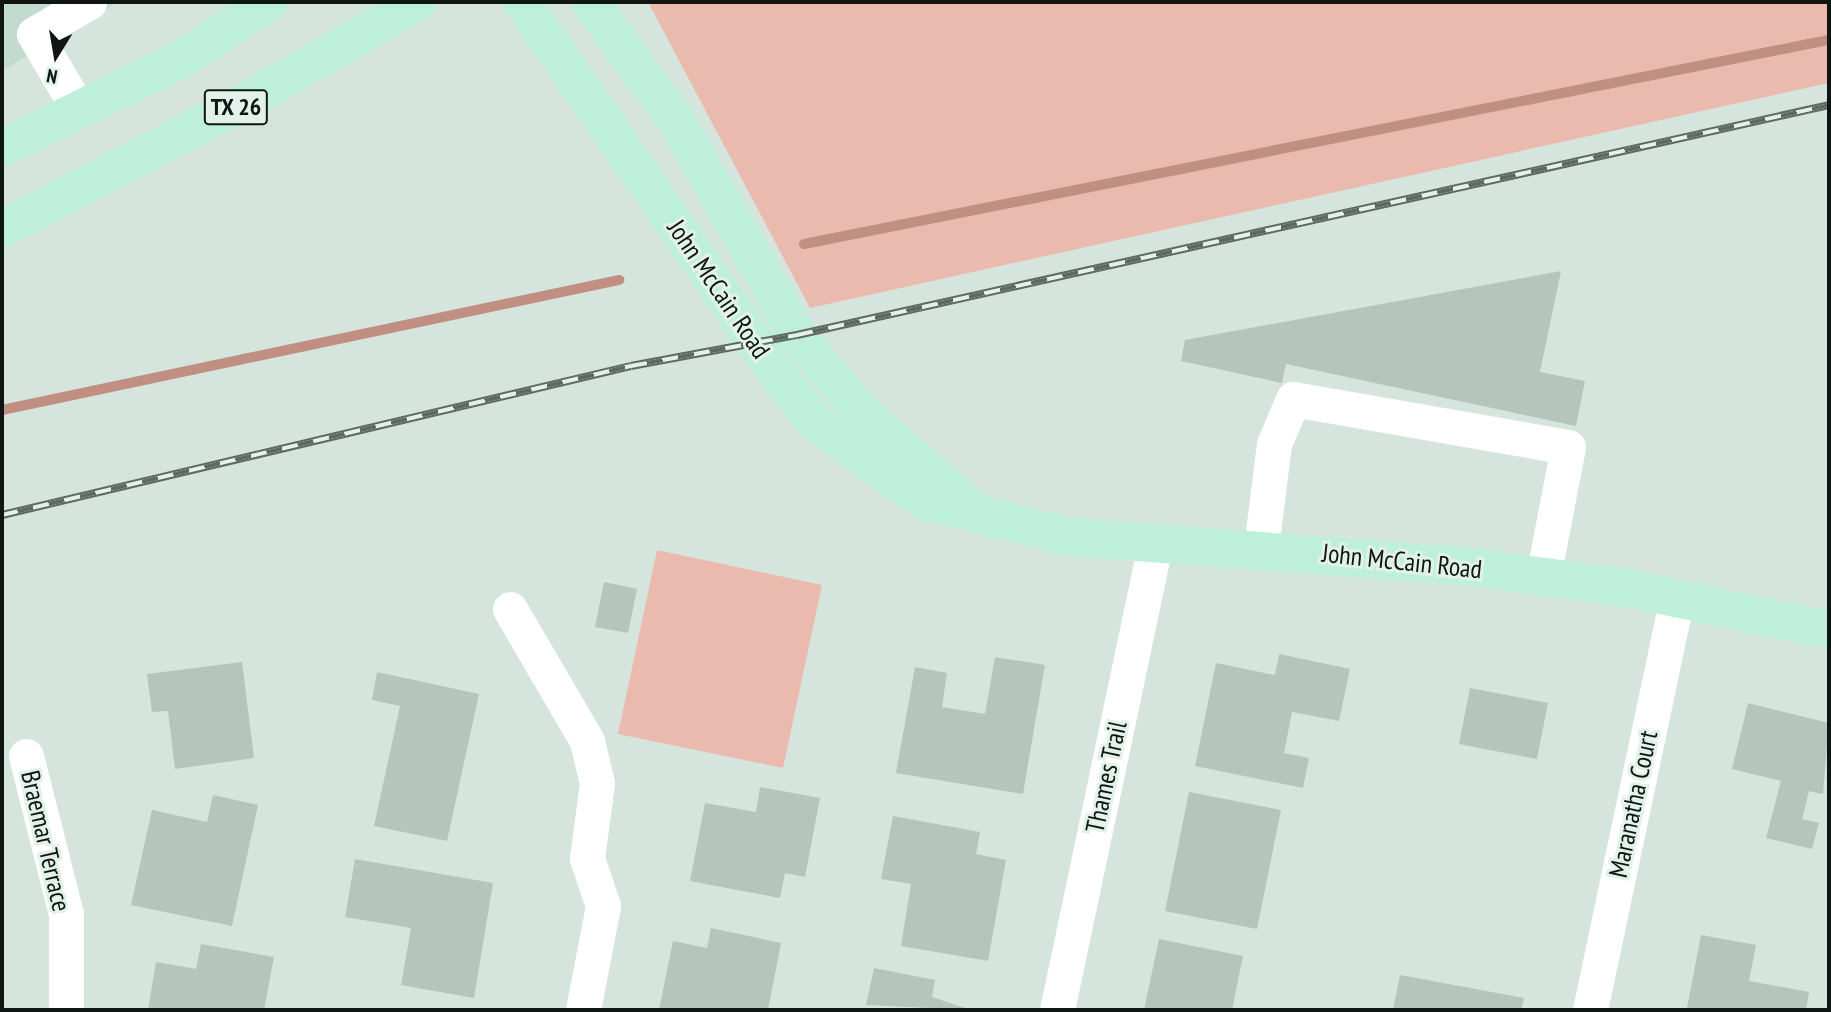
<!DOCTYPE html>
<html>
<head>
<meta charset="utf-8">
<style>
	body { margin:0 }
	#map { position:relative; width:1831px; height:1012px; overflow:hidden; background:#d5e5dd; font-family:"PT Sans Narrow",sans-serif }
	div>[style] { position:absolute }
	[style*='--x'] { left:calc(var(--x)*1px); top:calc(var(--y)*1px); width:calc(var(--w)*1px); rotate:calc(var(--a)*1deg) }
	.built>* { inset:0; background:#c3dbcf }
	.green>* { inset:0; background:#ebbaae }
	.stream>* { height:10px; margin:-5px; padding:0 5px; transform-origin:5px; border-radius:5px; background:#c18f82 }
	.building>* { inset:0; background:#b5c4bd }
	.minor>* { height:35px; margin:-17.5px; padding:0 17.5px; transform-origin:17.5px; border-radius:17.5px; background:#fff }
	.major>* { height:38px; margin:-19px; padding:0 19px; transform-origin:19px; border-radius:19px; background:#beefda }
	.rail>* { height:8px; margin-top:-4px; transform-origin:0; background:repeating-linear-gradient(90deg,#e2f2ea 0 16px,#5f6964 0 32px); box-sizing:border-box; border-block:2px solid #5f6964 }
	span { translate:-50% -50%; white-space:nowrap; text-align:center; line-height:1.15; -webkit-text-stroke:6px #e2f2ea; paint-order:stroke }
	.shield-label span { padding:2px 5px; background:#e2f2ea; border:2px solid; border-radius:5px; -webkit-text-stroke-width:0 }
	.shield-label { font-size:24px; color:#0f1512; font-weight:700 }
	.street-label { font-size:26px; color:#0f1512 }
	.frame { position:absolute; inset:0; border:4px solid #0f1512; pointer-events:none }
	.north { position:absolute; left:21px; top:21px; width:70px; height:70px; -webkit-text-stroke:5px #e2f2ea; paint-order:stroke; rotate:191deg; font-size:19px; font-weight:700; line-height:28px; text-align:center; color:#0f1512 }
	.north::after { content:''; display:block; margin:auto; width:24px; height:32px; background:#0f1512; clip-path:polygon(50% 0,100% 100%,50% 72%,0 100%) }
</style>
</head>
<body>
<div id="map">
	<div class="built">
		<div style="clip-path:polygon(2px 2px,118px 2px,2px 71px)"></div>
	</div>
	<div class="green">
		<div style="clip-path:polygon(648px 2px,1829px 2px,1829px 83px,810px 308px)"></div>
		<div style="clip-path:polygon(657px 550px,822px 585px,783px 768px,618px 734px)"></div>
	</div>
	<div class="stream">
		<div style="--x:804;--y:244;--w:1045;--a:-11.26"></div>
		<div style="--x:2;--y:410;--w:631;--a:-11.9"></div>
	</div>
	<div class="building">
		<div style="clip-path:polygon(1561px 271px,1540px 372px,1585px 381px,1576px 426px,1286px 364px,1282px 383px,1181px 361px,1185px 340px)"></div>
		<div style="clip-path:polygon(604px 582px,637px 589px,628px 633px,595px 627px)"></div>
		<div style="clip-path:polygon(1279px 654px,1350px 669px,1339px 721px,1292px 712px,1284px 753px,1309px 758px,1303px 788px,1195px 766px,1216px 663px,1275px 675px)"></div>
		<div style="clip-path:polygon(995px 657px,1045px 665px,1023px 794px,896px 773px,915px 667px,947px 673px,942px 707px,985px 714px)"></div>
		<div style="clip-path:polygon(242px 662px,254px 758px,175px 769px,168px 711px,152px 712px,147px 674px)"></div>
		<div style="clip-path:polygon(377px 672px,479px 694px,447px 841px,374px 826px,400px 706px,372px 700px)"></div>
		<div style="clip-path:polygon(1470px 688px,1548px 703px,1537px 759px,1459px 744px)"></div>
		<div style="clip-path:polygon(1748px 703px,1829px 723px,1823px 794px,1809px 791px,1802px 819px,1819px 823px,1812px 849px,1766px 838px,1781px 781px,1732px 769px)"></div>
		<div style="clip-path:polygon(760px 787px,820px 798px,805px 877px,785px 873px,780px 898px,690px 881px,705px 803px,756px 812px)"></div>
		<div style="clip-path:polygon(1189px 792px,1281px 810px,1257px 929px,1165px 911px)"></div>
		<div style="clip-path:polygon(213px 795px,258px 805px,232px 926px,131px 905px,152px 810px,207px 822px)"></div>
		<div style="clip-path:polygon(893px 816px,980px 832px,976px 854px,1006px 860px,988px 961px,901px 946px,911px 884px,881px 879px)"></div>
		<div style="clip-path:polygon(355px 859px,493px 883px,474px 998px,401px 985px,411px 928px,345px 917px)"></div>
		<div style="clip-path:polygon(711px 928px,781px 943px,768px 1010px,659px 1010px,673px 941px,707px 948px)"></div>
		<div style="clip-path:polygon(1701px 935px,1756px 945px,1749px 981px,1809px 992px,1806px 1010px,1687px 1008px)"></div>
		<div style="clip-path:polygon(1159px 939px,1243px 956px,1232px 1010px,1144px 1010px)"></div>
		<div style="clip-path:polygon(201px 944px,274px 957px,264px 1010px,148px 1010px,156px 962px,196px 969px)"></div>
		<div style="clip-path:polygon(874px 968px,935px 980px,932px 997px,971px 1010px,866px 1005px)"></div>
		<div style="clip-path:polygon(1400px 975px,1524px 998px,1521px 1010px,1393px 1010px)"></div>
	</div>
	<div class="minor">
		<div style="--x:79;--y:110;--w:88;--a:-120.6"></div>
		<div style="--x:34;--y:34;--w:64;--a:-30.2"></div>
		<div style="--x:1261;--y:548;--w:105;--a:-82.9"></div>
		<div style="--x:1274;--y:444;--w:49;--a:-67.1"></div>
		<div style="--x:1293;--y:399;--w:279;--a:9.9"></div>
		<div style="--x:1568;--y:447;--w:132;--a:100.9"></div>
		<div style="--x:510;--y:609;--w:153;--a:59.7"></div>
		<div style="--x:587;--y:741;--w:43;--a:76.6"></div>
		<div style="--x:597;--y:783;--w:76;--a:97.6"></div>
		<div style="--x:587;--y:858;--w:51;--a:71.6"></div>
		<div style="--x:603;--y:906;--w:106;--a:100.9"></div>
		<div style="--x:26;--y:756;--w:163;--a:75.8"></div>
		<div style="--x:66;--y:914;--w:96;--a:90"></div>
		<div style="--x:1057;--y:1010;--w:477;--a:-78.1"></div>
		<div style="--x:1590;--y:1010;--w:421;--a:-78.1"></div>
	</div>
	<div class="major">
		<div style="--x:522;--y:2;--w:456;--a:55.5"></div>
		<div style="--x:780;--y:378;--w:59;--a:51.2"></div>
		<div style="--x:817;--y:424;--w:133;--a:35.5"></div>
		<div style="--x:925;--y:501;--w:149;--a:13.9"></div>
		<div style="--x:1070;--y:537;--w:396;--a:4.2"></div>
		<div style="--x:1465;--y:566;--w:169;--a:7.8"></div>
		<div style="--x:1632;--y:589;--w:201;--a:11.8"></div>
		<div style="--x:590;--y:2;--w:146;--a:53.9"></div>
		<div style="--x:676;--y:120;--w:247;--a:60.6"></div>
		<div style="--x:797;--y:335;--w:102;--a:50.2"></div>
		<div style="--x:862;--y:413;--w:147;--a:40.9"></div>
		<div style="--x:2;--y:148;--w:196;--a:-26.3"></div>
		<div style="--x:178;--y:61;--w:108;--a:-33"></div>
		<div style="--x:2;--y:229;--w:278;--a:-27.7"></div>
		<div style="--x:248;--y:100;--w:196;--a:-30"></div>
	</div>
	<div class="rail">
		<div style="--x:2;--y:515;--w:646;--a:-13.33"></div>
		<div style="--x:631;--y:366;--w:169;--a:-10.6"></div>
		<div style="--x:797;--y:335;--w:1057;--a:-12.56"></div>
	</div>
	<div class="shield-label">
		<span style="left:236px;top:107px">TX 26</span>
	</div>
	<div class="street-label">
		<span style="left:719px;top:289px;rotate:56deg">John McCain Road</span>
		<span style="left:1402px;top:561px;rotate:6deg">John McCain Road</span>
		<span style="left:1106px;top:777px;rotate:-78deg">Thames Trail</span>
		<span style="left:1633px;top:804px;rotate:-78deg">Maranatha Court</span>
		<span style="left:46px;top:841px;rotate:77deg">Braemar Terrace</span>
	</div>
	<div class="frame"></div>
	<div class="north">N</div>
</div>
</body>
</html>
